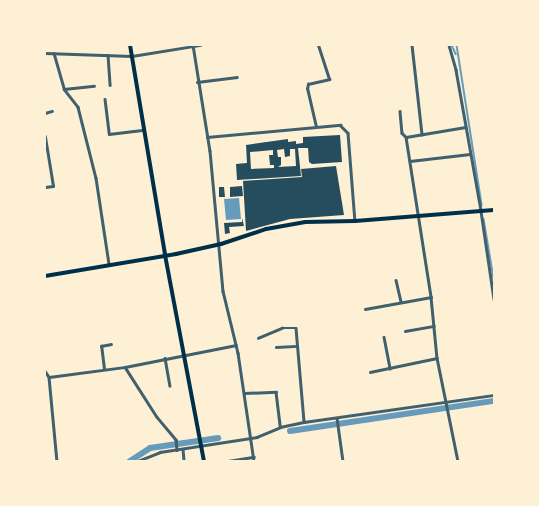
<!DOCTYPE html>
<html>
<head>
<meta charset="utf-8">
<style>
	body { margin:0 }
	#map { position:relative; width:539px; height:506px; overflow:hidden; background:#fdf0d5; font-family:Lato,sans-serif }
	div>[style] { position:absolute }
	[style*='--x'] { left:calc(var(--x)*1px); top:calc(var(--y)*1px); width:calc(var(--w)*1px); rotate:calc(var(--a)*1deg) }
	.water>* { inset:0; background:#669bbc }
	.stream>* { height:1.5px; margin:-0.75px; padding:0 0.75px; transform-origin:0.75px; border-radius:0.75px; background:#669bbc }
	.canal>* { height:6px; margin:-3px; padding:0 3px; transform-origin:3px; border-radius:3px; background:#669bbc }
	.building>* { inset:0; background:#264d5e }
	.minor>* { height:2.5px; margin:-1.25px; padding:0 1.25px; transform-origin:1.25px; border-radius:1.25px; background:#3f606c }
	.secondary>* { height:4px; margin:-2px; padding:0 2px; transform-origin:2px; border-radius:2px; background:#003049 }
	span { translate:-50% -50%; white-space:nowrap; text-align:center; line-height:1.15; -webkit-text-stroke:3.5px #fdf0d5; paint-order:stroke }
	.frame { position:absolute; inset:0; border:46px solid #fdf0d5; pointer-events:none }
</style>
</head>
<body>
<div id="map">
	<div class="water">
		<div style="clip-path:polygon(239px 198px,241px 219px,226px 220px,224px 199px)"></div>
	</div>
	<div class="stream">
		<div style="--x:452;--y:45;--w:10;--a:66"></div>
		<div style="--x:457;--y:45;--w:162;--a:81.1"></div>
		<div style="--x:484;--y:219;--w:61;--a:80.5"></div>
	</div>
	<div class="canal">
		<div style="--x:290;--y:431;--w:206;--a:-8.4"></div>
		<div style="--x:130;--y:461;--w:24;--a:-33"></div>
		<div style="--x:150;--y:448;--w:69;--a:-8.4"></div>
	</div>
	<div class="building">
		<div style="clip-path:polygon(evenodd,340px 135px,342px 162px,312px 164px,309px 162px,308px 148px,298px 148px,301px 176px,237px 180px,236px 164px,247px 163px,246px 145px,288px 139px,288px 142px,296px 141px,296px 144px,303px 143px,303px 137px,340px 135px,284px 149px,285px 157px,290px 156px,290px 149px,295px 149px,296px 166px,278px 167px,281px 165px,281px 157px,278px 157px,277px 150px,284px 149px,340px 135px,273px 150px,273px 155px,269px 155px,270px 165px,274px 165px,274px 168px,251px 169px,250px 152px,273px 150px)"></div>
		<div style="clip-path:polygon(336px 166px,344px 215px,290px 219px,246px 231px,243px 181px,302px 177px,301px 169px)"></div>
		<div style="clip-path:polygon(242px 186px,243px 196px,230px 197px,230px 187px)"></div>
		<div style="clip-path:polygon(219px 187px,224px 187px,225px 197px,219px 197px)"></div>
		<div style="clip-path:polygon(242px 218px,244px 226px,229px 227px,230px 233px,225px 234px,224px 223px,242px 222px)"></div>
	</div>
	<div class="minor">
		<div style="--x:193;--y:45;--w:107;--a:80.9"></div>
		<div style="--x:210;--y:151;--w:141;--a:84.7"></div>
		<div style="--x:223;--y:291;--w:64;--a:76.4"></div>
		<div style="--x:238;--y:353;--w:109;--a:81.6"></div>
		<div style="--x:412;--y:45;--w:90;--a:83.6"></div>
		<div style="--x:449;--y:45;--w:26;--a:74"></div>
		<div style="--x:456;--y:70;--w:143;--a:79.9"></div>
		<div style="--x:481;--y:211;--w:89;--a:81.6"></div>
		<div style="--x:45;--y:53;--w:87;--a:2"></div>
		<div style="--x:132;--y:56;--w:69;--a:-9.2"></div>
		<div style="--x:54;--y:53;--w:37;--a:74"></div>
		<div style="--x:64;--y:89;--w:23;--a:52"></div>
		<div style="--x:78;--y:107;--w:73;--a:75.8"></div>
		<div style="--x:96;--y:178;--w:87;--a:81.4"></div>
		<div style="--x:108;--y:55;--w:30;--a:86"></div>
		<div style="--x:197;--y:82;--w:40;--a:-7.1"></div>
		<div style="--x:64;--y:89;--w:30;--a:-6"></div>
		<div style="--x:105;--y:99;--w:35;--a:83"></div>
		<div style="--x:109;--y:134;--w:35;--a:-7"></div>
		<div style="--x:400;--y:111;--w:22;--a:85"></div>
		<div style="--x:402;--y:133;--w:6;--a:45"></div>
		<div style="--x:406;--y:137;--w:60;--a:-9.6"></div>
		<div style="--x:45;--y:113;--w:7;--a:-16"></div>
		<div style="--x:316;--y:127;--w:39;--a:-103"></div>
		<div style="--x:307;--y:89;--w:5;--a:-79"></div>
		<div style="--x:308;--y:84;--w:22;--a:-13"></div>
		<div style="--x:329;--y:79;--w:36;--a:-108"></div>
		<div style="--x:207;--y:137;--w:134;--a:-5.2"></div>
		<div style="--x:340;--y:125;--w:11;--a:45"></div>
		<div style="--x:348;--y:133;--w:88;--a:85.5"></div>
		<div style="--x:406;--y:137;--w:162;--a:81.1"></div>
		<div style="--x:431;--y:297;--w:61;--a:84.4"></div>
		<div style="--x:437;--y:358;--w:105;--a:78.5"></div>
		<div style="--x:410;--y:161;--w:60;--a:-6.7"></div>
		<div style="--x:45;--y:187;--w:8;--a:-7"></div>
		<div style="--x:53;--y:186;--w:50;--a:-99.3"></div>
		<div style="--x:396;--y:280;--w:22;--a:77"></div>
		<div style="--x:365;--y:309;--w:67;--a:-10.3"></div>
		<div style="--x:405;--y:331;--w:29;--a:-10"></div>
		<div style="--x:384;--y:337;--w:32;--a:79"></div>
		<div style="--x:258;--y:338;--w:26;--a:-23"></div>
		<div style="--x:282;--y:328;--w:14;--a:0"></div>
		<div style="--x:296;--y:328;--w:94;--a:85.1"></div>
		<div style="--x:276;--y:347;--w:21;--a:-3"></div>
		<div style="--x:165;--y:358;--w:28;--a:80"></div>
		<div style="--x:125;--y:367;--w:59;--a:57.4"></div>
		<div style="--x:157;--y:417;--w:30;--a:50"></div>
		<div style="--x:176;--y:440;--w:10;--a:84"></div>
		<div style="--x:104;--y:369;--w:23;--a:-97"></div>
		<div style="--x:101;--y:346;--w:10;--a:-11"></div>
		<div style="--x:45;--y:371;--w:7;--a:56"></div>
		<div style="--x:49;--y:377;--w:77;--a:-7.5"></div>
		<div style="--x:125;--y:367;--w:113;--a:-11.2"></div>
		<div style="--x:370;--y:372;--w:68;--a:-11.8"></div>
		<div style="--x:49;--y:377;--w:84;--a:84.6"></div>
		<div style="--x:244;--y:393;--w:32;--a:-2"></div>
		<div style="--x:276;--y:392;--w:35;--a:83"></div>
		<div style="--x:337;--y:418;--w:43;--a:82.1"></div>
		<div style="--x:183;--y:449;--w:12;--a:85"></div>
		<div style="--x:138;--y:461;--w:24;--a:-22"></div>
		<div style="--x:160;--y:452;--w:98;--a:-8.8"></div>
		<div style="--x:257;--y:437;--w:25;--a:-23"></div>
		<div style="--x:280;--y:427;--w:25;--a:-12"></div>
		<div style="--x:304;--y:422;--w:192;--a:-8.1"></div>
		<div style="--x:228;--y:461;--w:26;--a:-9"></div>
	</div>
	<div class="secondary">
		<div style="--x:130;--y:45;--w:213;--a:80.5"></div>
		<div style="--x:165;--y:255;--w:210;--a:79.3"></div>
		<div style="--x:45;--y:276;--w:133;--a:-9.5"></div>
		<div style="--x:176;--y:254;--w:46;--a:-12.5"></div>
		<div style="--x:221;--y:244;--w:47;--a:-18.4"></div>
		<div style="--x:266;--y:229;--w:40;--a:-10"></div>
		<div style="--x:305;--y:222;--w:50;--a:-1.1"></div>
		<div style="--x:355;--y:221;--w:139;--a:-4.5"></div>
	</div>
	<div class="frame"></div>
</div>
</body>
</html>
